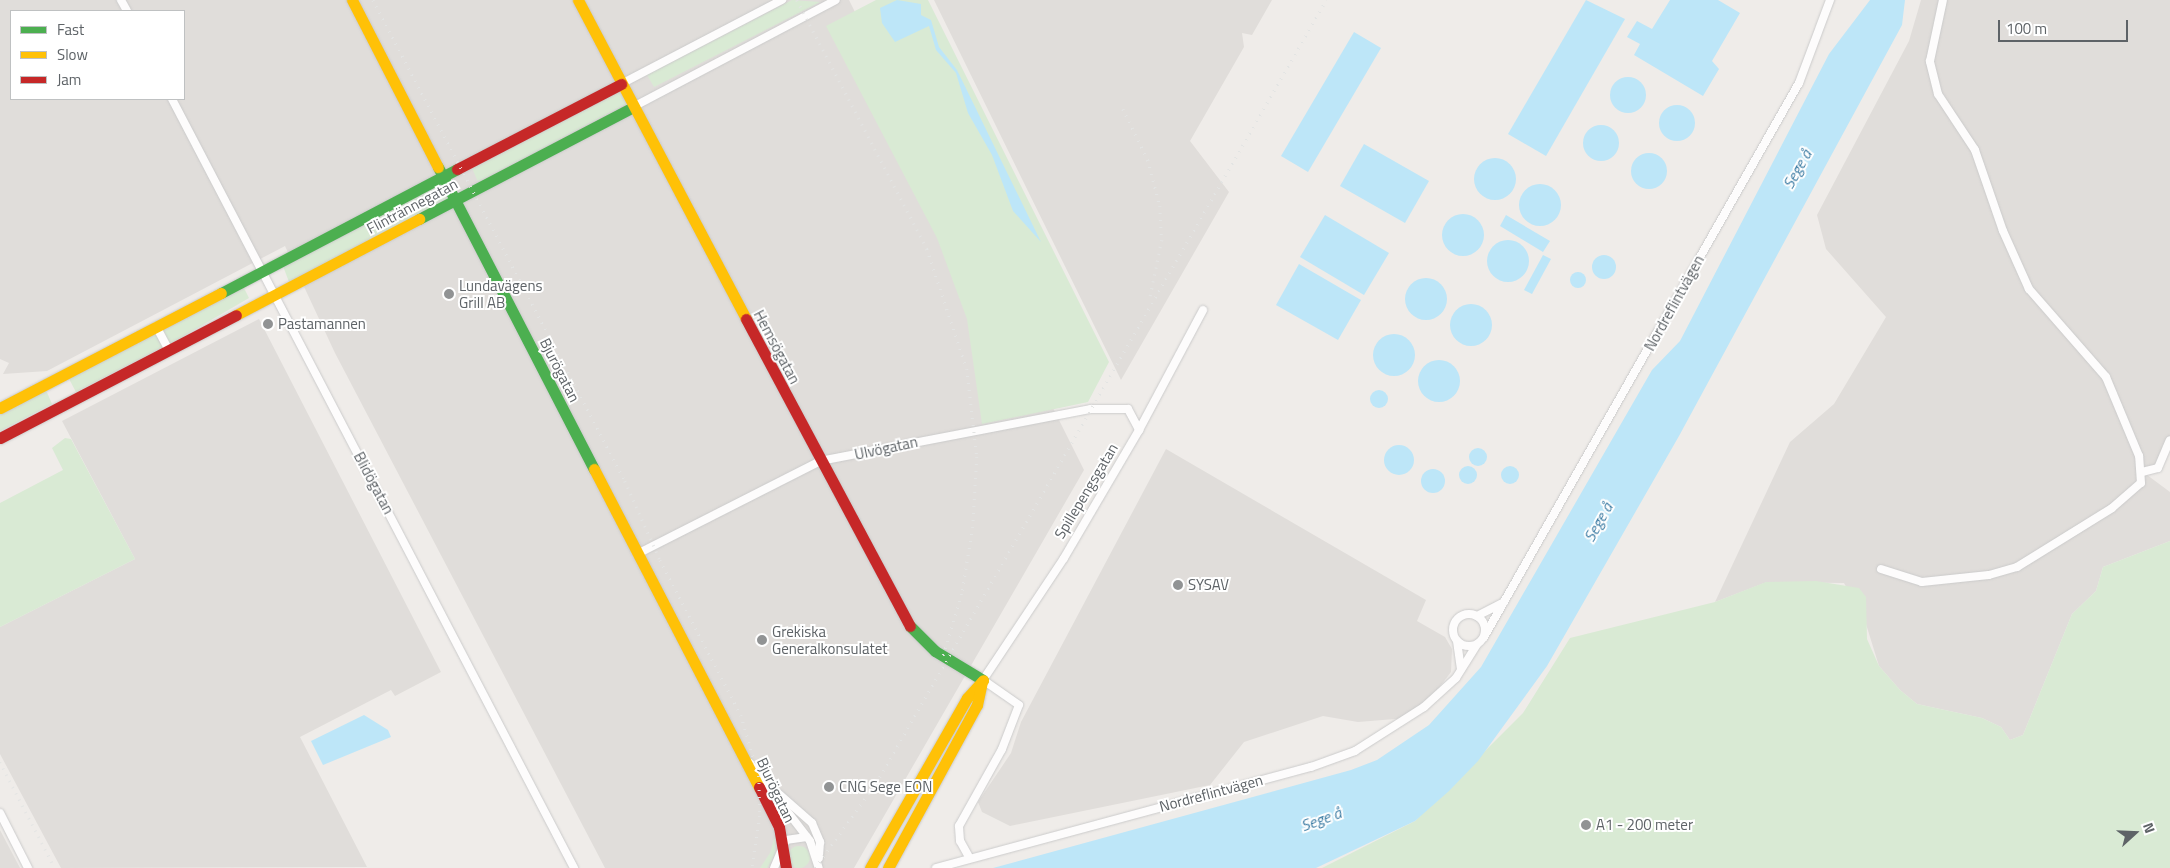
<!DOCTYPE html>
<html>
<head>
<meta charset="utf-8">
<style>
	body { margin:0 }
	#map { position:relative; width:2170px; height:868px; overflow:hidden; background:#efece9; font-family:"Titillium Web",sans-serif }
	div>[style] { position:absolute }
	[style*='--x'] { left:calc(var(--x)*1px); top:calc(var(--y)*1px); width:calc(var(--w)*1px); rotate:calc(var(--a)*1deg) }
	.industrial>* { inset:0; background:#e0ddda }
	.green>* { inset:0; background:#d9ead4 }
	.round { border-radius:50% }
	.water>* { inset:0; background:#bde6f8 }
	.roads { filter:drop-shadow(0 0 1px #cbcbcb) drop-shadow(0 0 1px #cbcbcb) }
	.street>* { height:8px; margin:-4px; padding:0 4px; transform-origin:4px; border-radius:4px; background:#fdfcfc }
	.street>.ring { margin:-4px; padding:0; box-sizing:content-box; background:none; border:8px solid #fdfcfc; border-radius:50% }
	.fast>* { height:11px; margin:-5.5px; padding:0 5.5px; transform-origin:5.5px; border-radius:5.5px; background:#4caf50 }
	.slow>* { height:11px; margin:-5.5px; padding:0 5.5px; transform-origin:5.5px; border-radius:5.5px; background:#ffc107 }
	.jam>* { height:11px; margin:-5.5px; padding:0 5.5px; transform-origin:5.5px; border-radius:5.5px; background:#c62828 }
	.rail>* { height:2.5px; margin-top:-1.25px; transform-origin:0; background:repeating-linear-gradient(90deg,#e3e4e3 0 1px,transparent 0 7px) }
	.dots>* { width:14px; height:14px; translate:-50% -50%; box-sizing:border-box; border:2px solid #fff; border-radius:50% }
	span { translate:-50% -50%; white-space:nowrap; text-align:center; line-height:1.15; -webkit-text-stroke:4px #fff; paint-order:stroke }
	.street-label { font-size:15px; color:#5e6367 }
	.poi-label { font-size:15px; color:#5e6367 }
	.left { translate:0 -50%; text-align:left }
	.water-label { font-size:16px; color:#3b7ba3; font-style:italic }
	.legend { position:absolute; left:10px; top:10px; width:175px; height:90px; box-sizing:border-box; background:#fff; border:1px solid #bfc1c2; margin:0; padding:6px 9px; list-style:none; font-size:15px; color:#5e6367 }
	.legend li { display:flex; align-items:center; gap:10px; height:25px }
	.legend b { width:25px; border:1px solid #bfc1c2 }
	.north { position:absolute; left:2110px; top:808px; width:50px; height:50px; -webkit-text-stroke:4px #fff; paint-order:stroke; rotate:70deg; font-size:14px; font-weight:700; line-height:20px; text-align:center; color:#5e6367 }
	.north::after { content:''; display:block; margin:auto; width:18px; height:22px; background:#5e6367; clip-path:polygon(50% 0,100% 100%,50% 72%,0 100%) }
	.scale { position:absolute; left:1998px; top:20px; width:130px; height:22px; box-sizing:border-box; border:2px solid #5e6367; border-top:0; padding-left:6px; font-size:15px; line-height:18px; white-space:nowrap; color:#5e6367; -webkit-text-stroke:4px #fff; paint-order:stroke }
</style>
</head>
<body>
<div id="map">
	<div class="industrial">
		<div style="clip-path:polygon(evenodd,0 0,849px 0,1084px 470px,854px 868px,605px 868px,335px 353px,285px 246px,47px 371px,3px 374px,9px 363px,0 359px,0 0,11px 11px,184px 11px,184px 99px,11px 99px,11px 11px)"></div>
		<div style="clip-path:polygon(934px 0,1272px 0,1252px 35px,1242px 33px,1244px 47px,1190px 141px,1229px 192px,1121px 380px)"></div>
		<div style="clip-path:polygon(1921px 0,2170px 0,2170px 440px,2158px 468px,2143px 472px,2170px 492px,2170px 541px,2103px 567px,2096px 591px,2072px 614px,2023px 735px,2010px 740px,2001px 727px,1982px 718px,1917px 704px,1900px 690px,1879px 666px,1866px 624px,1844px 583px,1767px 582px,1715px 602px,1790px 442px,1834px 404px,1886px 317px,1826px 249px,1817px 215px,1909px 41px)"></div>
		<div style="clip-path:polygon(259px 319px,441px 672px,395px 696px,391px 690px,300px 737px,367px 867px,61px 868px,0 754px,0 627px,135px 559px,62px 421px)"></div>
		<div style="clip-path:polygon(1166px 449px,1426px 600px,1417px 621px,1445px 637px,1452px 649px,1451px 672px,1432px 697px,1407px 718px,1358px 722px,1323px 716px,1244px 742px,1210px 785px,1010px 826px,982px 812px,978px 802px,1011px 753px,1021px 722px)"></div>
		<div style="clip-path:polygon(0 830px,20px 868px,0 868px)"></div>
	</div>
	<div class="green">
		<div style="clip-path:polygon(792px 0,820px 2px,654px 87px,647px 75px)"></div>
		<div style="clip-path:polygon(876px 0,928px 0,1109px 362px,1088px 402px,982px 424px,967px 319px,937px 238px,826px 26px)"></div>
		<div style="clip-path:polygon(619px 90px,626px 104px,478px 182px,472px 168px)"></div>
		<div style="clip-path:polygon(442px 182px,450px 197px,289px 282px,283px 266px)"></div>
		<div style="clip-path:polygon(243px 286px,249px 298px,170px 344px,162px 328px)"></div>
		<div style="clip-path:polygon(154px 331px,163px 347px,76px 392px,68px 377px)"></div>
		<div style="clip-path:polygon(46px 390px,52px 404px,0 431px,0 413px)"></div>
		<div style="clip-path:polygon(65px 438px,71px 439px,135px 559px,0 627px,0 503px,63px 470px,52px 448px)"></div>
		<div style="clip-path:polygon(2170px 541px,2170px 868px,1322px 868px,1415px 821px,1523px 713px,1570px 638px,1715px 602px,1766px 582px,1816px 581px,1859px 588px,1866px 597px,1867px 639px,1879px 666px,1900px 690px,1917px 704px,1982px 718px,2001px 727px,2010px 740px,2023px 735px,2072px 614px,2096px 591px,2103px 567px)"></div>
		<div style="clip-path:polygon(776px 832px,775px 855px,767px 868px,760px 868px,770px 853px)"></div>
		<div class="round" style="left:788px;top:846px;width:22px;height:22px"></div>
	</div>
	<div class="water">
		<div style="clip-path:polygon(897px 0,921px 4px,921px 15px,931px 20px,939px 47px,957px 70px,1041px 242px,1013px 211px,992px 155px,968px 113px,956px 73px,936px 50px,929px 26px,895px 42px,882px 23px,880px 8px)"></div>
		<div style="clip-path:polygon(1586px 0,1625px 19px,1546px 156px,1508px 134px)"></div>
		<div style="clip-path:polygon(1670px 0,1718px 0,1740px 13px,1712px 61px,1719px 69px,1703px 96px,1634px 55px,1640px 44px,1627px 37px,1637px 21px,1652px 29px)"></div>
		<div style="clip-path:polygon(1870px 0,1905px 0,1902px 25px,1679px 436px,1547px 666px,1478px 761px,1449px 791px,1415px 821px,1316px 868px,993px 868px,1351px 770px,1377px 760px,1429px 725px,1481px 667px,1652px 370px,1680px 341px,1829px 54px)"></div>
		<div style="clip-path:polygon(1354px 32px,1381px 48px,1308px 172px,1281px 156px)"></div>
		<div class="round" style="left:1610px;top:77px;width:36px;height:36px"></div>
		<div class="round" style="left:1659px;top:105px;width:36px;height:36px"></div>
		<div class="round" style="left:1583px;top:125px;width:36px;height:36px"></div>
		<div style="clip-path:polygon(1364px 144px,1429px 181px,1405px 223px,1340px 186px)"></div>
		<div class="round" style="left:1631px;top:153px;width:36px;height:36px"></div>
		<div class="round" style="left:1474px;top:158px;width:42px;height:42px"></div>
		<div class="round" style="left:1519px;top:184px;width:42px;height:42px"></div>
		<div class="round" style="left:1442px;top:214px;width:42px;height:42px"></div>
		<div style="clip-path:polygon(1325px 215px,1389px 253px,1364px 295px,1300px 257px)"></div>
		<div style="clip-path:polygon(1506px 215px,1550px 241px,1543px 252px,1500px 226px)"></div>
		<div class="round" style="left:1487px;top:240px;width:42px;height:42px"></div>
		<div style="clip-path:polygon(1543px 255px,1551px 259px,1532px 294px,1524px 290px)"></div>
		<div class="round" style="left:1592px;top:255px;width:24px;height:24px"></div>
		<div style="clip-path:polygon(1299px 264px,1361px 300px,1338px 340px,1276px 305px)"></div>
		<div class="round" style="left:1570px;top:272px;width:16px;height:16px"></div>
		<div class="round" style="left:1405px;top:278px;width:42px;height:42px"></div>
		<div class="round" style="left:1450px;top:304px;width:42px;height:42px"></div>
		<div class="round" style="left:1373px;top:334px;width:42px;height:42px"></div>
		<div class="round" style="left:1418px;top:360px;width:42px;height:42px"></div>
		<div class="round" style="left:1370px;top:390px;width:18px;height:18px"></div>
		<div class="round" style="left:1384px;top:445px;width:30px;height:30px"></div>
		<div class="round" style="left:1469px;top:448px;width:18px;height:18px"></div>
		<div class="round" style="left:1459px;top:466px;width:18px;height:18px"></div>
		<div class="round" style="left:1501px;top:466px;width:18px;height:18px"></div>
		<div class="round" style="left:1421px;top:469px;width:24px;height:24px"></div>
		<div style="clip-path:polygon(364px 715px,388px 730px,391px 737px,323px 765px,311px 741px)"></div>
	</div>
	<div class="roads">
		<div class="street">
			<div style="--x:121;--y:0;--w:13;--a:61"></div>
			<div style="--x:621;--y:84;--w:182;--a:-27.6"></div>
			<div style="--x:172;--y:99;--w:868;--a:62.4"></div>
			<div style="--x:633;--y:107;--w:229;--a:-27.8"></div>
			<div style="--x:156;--y:326;--w:27;--a:62"></div>
			<div style="--x:2142;--y:472;--w:16;--a:-14"></div>
			<div style="--x:2158;--y:468;--w:30;--a:-67"></div>
			<div style="--x:639;--y:553;--w:203;--a:-26.9"></div>
			<div style="--x:820;--y:461;--w:276;--a:-10.9"></div>
			<div style="--x:1091;--y:409;--w:37;--a:0"></div>
			<div style="--x:1128;--y:409;--w:24;--a:62"></div>
			<div style="--x:1881;--y:569;--w:43;--a:17.6"></div>
			<div style="--x:1922;--y:582;--w:67;--a:-6"></div>
			<div style="--x:1989;--y:575;--w:29;--a:-16"></div>
			<div style="--x:2017;--y:567;--w:112;--a:-31.8"></div>
			<div style="--x:2112;--y:508;--w:38;--a:-41"></div>
			<div style="--x:2141;--y:483;--w:27;--a:-94"></div>
			<div style="--x:2139;--y:456;--w:86;--a:-112.7"></div>
			<div style="--x:2106;--y:377;--w:117;--a:-131.2"></div>
			<div style="--x:2029;--y:289;--w:64;--a:-114.1"></div>
			<div style="--x:2003;--y:231;--w:86;--a:-109.1"></div>
			<div style="--x:1975;--y:150;--w:67;--a:-123.5"></div>
			<div style="--x:1938;--y:94;--w:34;--a:-104"></div>
			<div style="--x:1930;--y:61;--w:62;--a:-78"></div>
			<div class="ring" style="left:1453px;top:614px;width:24px;height:24px"></div>
			<div style="--x:1477;--y:616;--w:30;--a:-27"></div>
			<div style="--x:1484;--y:637;--w:637;--a:-60.38"></div>
			<div style="--x:1799;--y:83;--w:89;--a:-69.5"></div>
			<div style="--x:1457;--y:641;--w:27;--a:82"></div>
			<div style="--x:750;--y:763;--w:98;--a:52.4"></div>
			<div style="--x:810;--y:841;--w:28;--a:72"></div>
			<div style="--x:779;--y:794;--w:44;--a:41.3"></div>
			<div style="--x:812;--y:823;--w:21;--a:67"></div>
			<div style="--x:820;--y:842;--w:16;--a:94"></div>
			<div style="--x:0;--y:813;--w:62;--a:63"></div>
			<div style="--x:969;--y:857;--w:18;--a:-119"></div>
			<div style="--x:960;--y:841;--w:15;--a:-94"></div>
			<div style="--x:959;--y:826;--w:88;--a:-60.8"></div>
			<div style="--x:1002;--y:749;--w:47;--a:-68.9"></div>
			<div style="--x:1019;--y:705;--w:44;--a:-145.2"></div>
			<div style="--x:983;--y:680;--w:146;--a:-56.4"></div>
			<div style="--x:1064;--y:558;--w:148;--a:-59.6"></div>
			<div style="--x:1139;--y:430;--w:136;--a:-61.9"></div>
			<div style="--x:774;--y:868;--w:30;--a:-67"></div>
			<div style="--x:786;--y:840;--w:21;--a:-8"></div>
			<div style="--x:936;--y:868;--w:388;--a:-15.1"></div>
			<div style="--x:1311;--y:767;--w:47;--a:-20"></div>
			<div style="--x:1355;--y:751;--w:82;--a:-32.5"></div>
			<div style="--x:1424;--y:707;--w:43;--a:-42.2"></div>
			<div style="--x:1456;--y:678;--w:39;--a:-58"></div>
		</div>
		<div class="fast">
			<div style="--x:438;--y:167;--w:340;--a:62.7"></div>
			<div style="--x:419;--y:219;--w:242;--a:-27.6"></div>
			<div style="--x:221;--y:293;--w:267;--a:-27.7"></div>
			<div style="--x:910;--y:626;--w:35;--a:45"></div>
			<div style="--x:935;--y:651;--w:56;--a:31.1"></div>
		</div>
		<div class="slow">
			<div style="--x:352;--y:0;--w:188;--a:62.8"></div>
			<div style="--x:578;--y:0;--w:361;--a:62.2"></div>
			<div style="--x:236;--y:315;--w:207;--a:-27.7"></div>
			<div style="--x:0;--y:408;--w:249;--a:-27.5"></div>
			<div style="--x:594;--y:469;--w:358;--a:62.6"></div>
			<div style="--x:870;--y:868;--w:196;--a:-60.3"></div>
			<div style="--x:967;--y:698;--w:24;--a:-48"></div>
			<div style="--x:888;--y:868;--w:186;--a:-61.4"></div>
			<div style="--x:977;--y:705;--w:24;--a:-78"></div>
		</div>
		<div class="jam">
			<div style="--x:457;--y:169;--w:185;--a:-27.4"></div>
			<div style="--x:746;--y:319;--w:348;--a:61.9"></div>
			<div style="--x:0;--y:438;--w:266;--a:-27.5"></div>
			<div style="--x:759;--y:787;--w:45;--a:63.4"></div>
			<div style="--x:779;--y:827;--w:42;--a:80.3"></div>
		</div>
	</div>
	<div class="rail">
		<div style="--x:373;--y:0;--w:543;--a:62.35"></div>
		<div style="--x:625;--y:481;--w:86;--a:66.1"></div>
		<div style="--x:660;--y:560;--w:175;--a:62.4"></div>
		<div style="--x:741;--y:715;--w:64;--a:73.6"></div>
		<div style="--x:759;--y:776;--w:40;--a:88.6"></div>
		<div style="--x:760;--y:816;--w:53;--a:98.7"></div>
		<div style="--x:797;--y:0;--w:281;--a:62.4"></div>
		<div style="--x:927;--y:249;--w:126;--a:71.6"></div>
		<div style="--x:967;--y:369;--w:89;--a:83.5"></div>
		<div style="--x:977;--y:457;--w:70;--a:93.3"></div>
		<div style="--x:973;--y:527;--w:68;--a:99.3"></div>
		<div style="--x:962;--y:594;--w:66;--a:106.8"></div>
		<div style="--x:1123;--y:109;--w:57;--a:63.9"></div>
		<div style="--x:1148;--y:160;--w:48;--a:75.4"></div>
		<div style="--x:1160;--y:206;--w:34;--a:87"></div>
		<div style="--x:1162;--y:240;--w:59;--a:101.7"></div>
		<div style="--x:0;--y:762;--w:119;--a:62.6"></div>
		<div style="--x:815;--y:868;--w:105;--a:-54.3"></div>
		<div style="--x:876;--y:783;--w:903;--a:-60.11"></div>
	</div>
	<div class="dots">
		<div style="left:449px;top:294px;background:#919394"></div>
		<div style="left:268px;top:324px;background:#919394"></div>
		<div style="left:1178px;top:585px;background:#919394"></div>
		<div style="left:762px;top:640px;background:#919394"></div>
		<div style="left:829px;top:787px;background:#919394"></div>
		<div style="left:1586px;top:825px;background:#919394"></div>
	</div>
	<div class="street-label">
		<span style="left:412px;top:206px;rotate:-28deg">Flintrännegatan</span>
		<span style="left:1674px;top:303px;rotate:-61deg">Nordreflintvägen</span>
		<span style="left:777px;top:347px;rotate:62deg">Hemsögatan</span>
		<span style="left:560px;top:370px;rotate:63deg">Bjurögatan</span>
		<span style="left:886px;top:448px;rotate:-12deg">Ulvögatan</span>
		<span style="left:374px;top:483px;rotate:62deg">Blidögatan</span>
		<span style="left:1086px;top:491px;rotate:-59deg">Spillepengsgatan</span>
		<span style="left:776px;top:790px;rotate:65deg">Bjurögatan</span>
		<span style="left:1211px;top:793px;rotate:-15deg">Nordreflintvägen</span>
	</div>
	<div class="poi-label">
		<span class="left" style="left:459px;top:294px">Lundavägens<br>Grill AB</span>
		<span class="left" style="left:278px;top:324px">Pastamannen</span>
		<span class="left" style="left:1188px;top:585px">SYSAV</span>
		<span class="left" style="left:772px;top:640px">Grekiska<br>Generalkonsulatet</span>
		<span class="left" style="left:839px;top:787px">CNG Sege EON</span>
		<span class="left" style="left:1596px;top:825px">A1 - 200 meter</span>
	</div>
	<div class="water-label">
		<span style="left:1797px;top:169px;rotate:-61deg">Sege å</span>
		<span style="left:1598px;top:522px;rotate:-61deg">Sege å</span>
		<span style="left:1321px;top:819px;rotate:-20deg">Sege å</span>
	</div>
	<ul class="legend">
	<li><b style="height:6px;background:#4caf50"></b>Fast</li>
	<li><b style="height:6px;background:#ffc107"></b>Slow</li>
	<li><b style="height:6px;background:#c62828"></b>Jam</li>
	</ul>
	<div class="north">N</div>
	<div class="scale">100 m</div>
</div>
</body>
</html>
